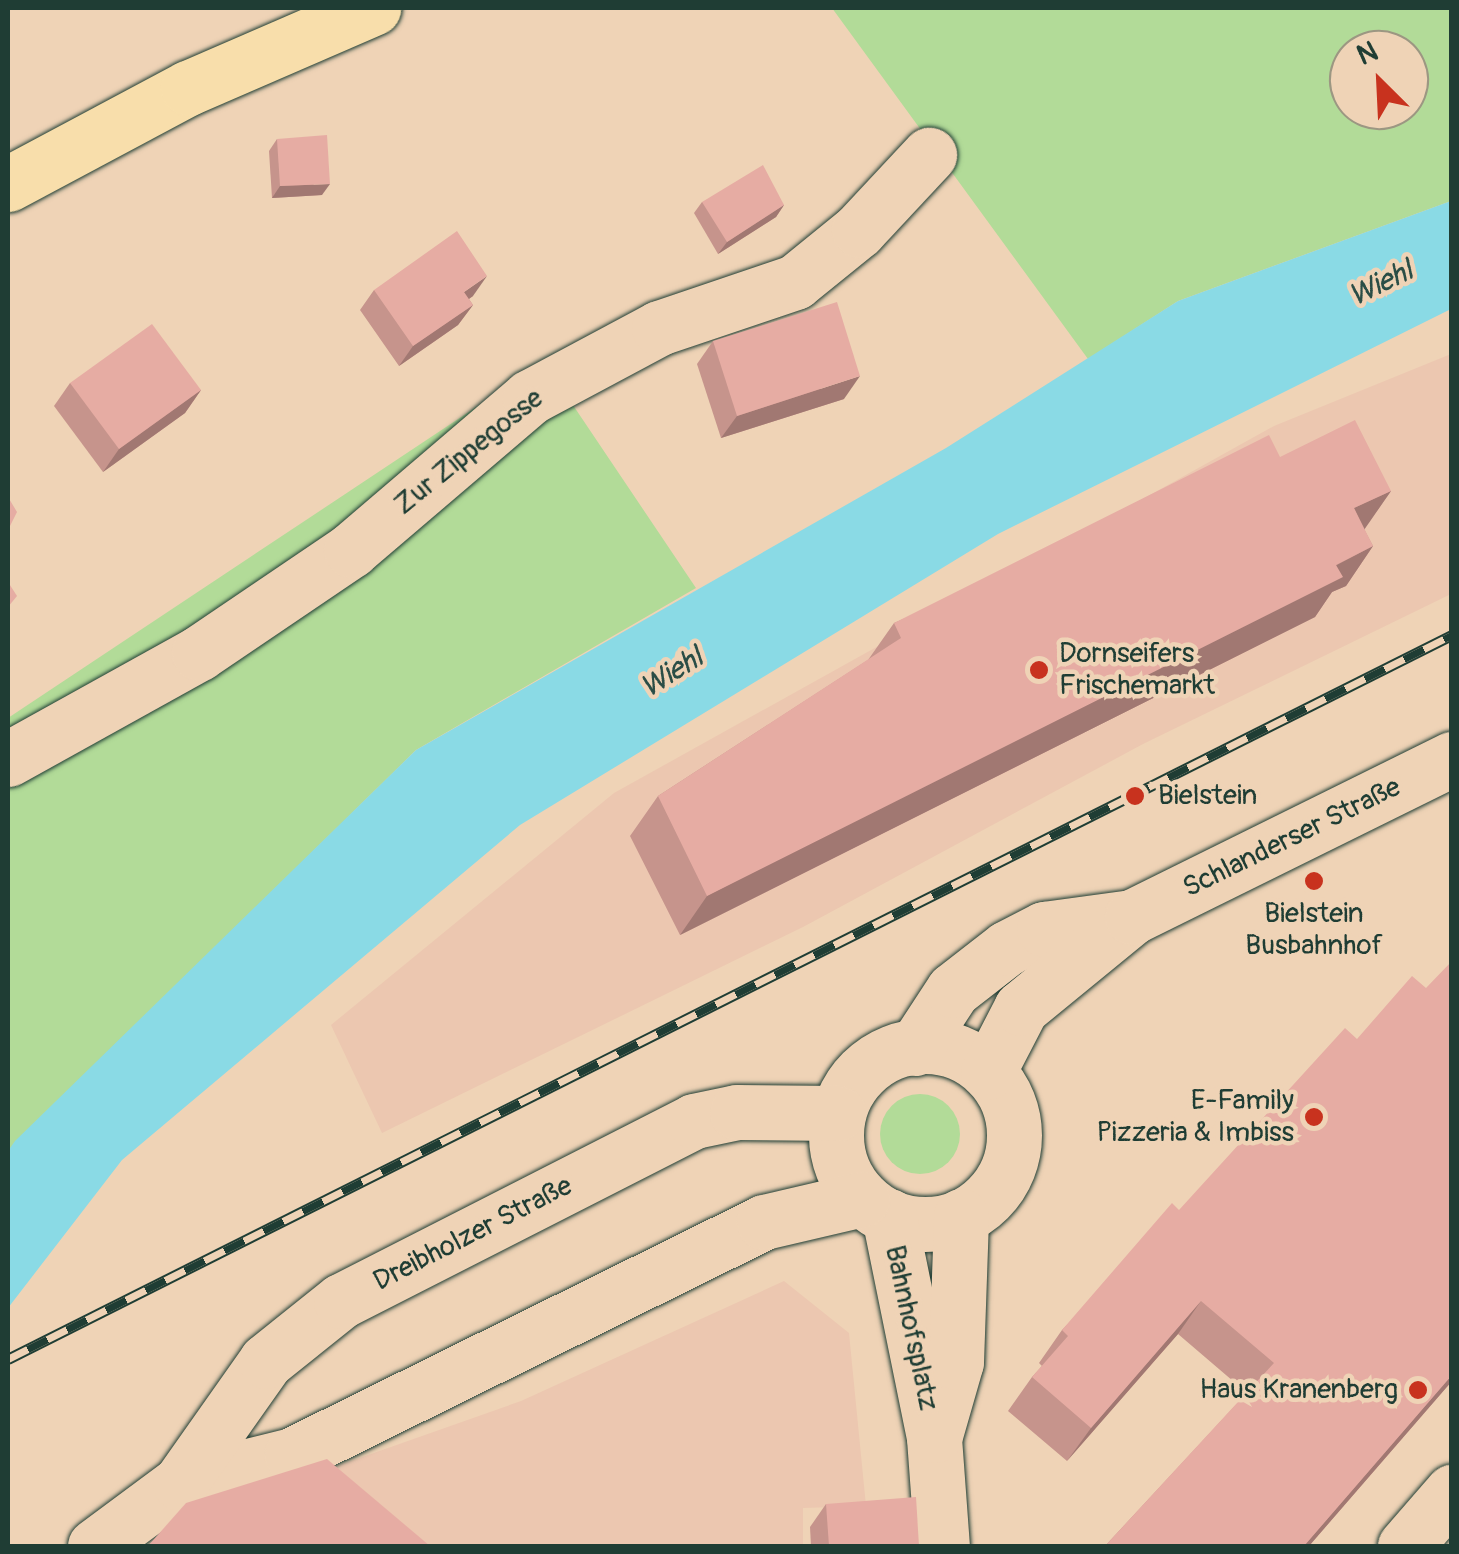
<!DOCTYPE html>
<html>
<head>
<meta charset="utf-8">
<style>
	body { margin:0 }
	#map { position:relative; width:1459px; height:1554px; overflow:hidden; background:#efd3b6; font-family:Pangolin,sans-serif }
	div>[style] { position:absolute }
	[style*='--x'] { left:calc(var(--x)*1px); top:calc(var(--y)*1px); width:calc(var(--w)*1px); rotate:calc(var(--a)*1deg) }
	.built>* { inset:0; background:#ecc7b0 }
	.green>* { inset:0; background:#b2db98 }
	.round { border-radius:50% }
	.water>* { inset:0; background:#8adae5 }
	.roads { filter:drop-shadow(0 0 2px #1f3d34) drop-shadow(0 0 2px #1f3d34) }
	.minor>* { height:55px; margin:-27.5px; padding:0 27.5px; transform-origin:27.5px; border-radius:27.5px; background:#efd3b6 }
	.minor>.ring { margin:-27.5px; padding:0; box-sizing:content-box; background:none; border:55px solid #efd3b6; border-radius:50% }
	.major>* { height:55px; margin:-27.5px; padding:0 27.5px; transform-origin:27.5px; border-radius:27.5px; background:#f8deab }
	.rail>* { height:11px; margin-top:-5.5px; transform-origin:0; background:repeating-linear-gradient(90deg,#efd3b6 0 22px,#1f3d34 0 44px); box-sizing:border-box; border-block:2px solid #1f3d34 }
	.wall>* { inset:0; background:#c6948c }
	.shaded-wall>* { inset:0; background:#a17872 }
	.building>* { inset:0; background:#e6aca3 }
	.dots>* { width:28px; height:28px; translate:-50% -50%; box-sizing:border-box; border:5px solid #efd3b6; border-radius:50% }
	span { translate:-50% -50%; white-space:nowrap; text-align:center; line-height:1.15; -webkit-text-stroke:9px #efd3b6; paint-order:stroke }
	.street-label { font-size:28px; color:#1f3d34 }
	.poi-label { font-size:28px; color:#1f3d34 }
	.left { translate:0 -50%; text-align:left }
	.right { translate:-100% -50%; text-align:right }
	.water-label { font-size:30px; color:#2a4d46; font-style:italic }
	.frame { position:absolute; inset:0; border:10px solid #1f3d34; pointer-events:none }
	.north { position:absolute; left:1329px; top:30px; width:100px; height:100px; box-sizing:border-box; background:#efd3b6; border:2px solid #9c9782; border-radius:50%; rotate:336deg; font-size:28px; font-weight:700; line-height:40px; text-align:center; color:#1f3d34 }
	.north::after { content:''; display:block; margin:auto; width:35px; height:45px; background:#c8321e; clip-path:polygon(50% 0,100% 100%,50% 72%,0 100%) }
</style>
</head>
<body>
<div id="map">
	<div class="built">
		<div style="clip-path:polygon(1451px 354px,1451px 594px,1143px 744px,803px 927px,382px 1133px,331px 1025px,614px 793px,1274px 426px)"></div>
		<div style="clip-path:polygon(784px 1281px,849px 1333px,866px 1506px,803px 1508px,803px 1546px,155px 1546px,201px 1514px,521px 1401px)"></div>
	</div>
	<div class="green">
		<div style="clip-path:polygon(evenodd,832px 8px,1451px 8px,1451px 201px,1178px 301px,1088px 359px,832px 8px,1349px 50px,1409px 50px,1409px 110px,1349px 110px,1349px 50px)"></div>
		<div style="clip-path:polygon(544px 362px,696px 588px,416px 750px,8px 1151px,8px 718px)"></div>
		<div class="round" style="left:880px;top:1094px;width:80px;height:80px"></div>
	</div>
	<div class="water">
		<div style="clip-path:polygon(1451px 201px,1451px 309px,998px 534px,520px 825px,122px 1160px,8px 1308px,8px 1151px,15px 1141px,416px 750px,946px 448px,1178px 301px)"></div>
	</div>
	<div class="roads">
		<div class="minor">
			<div style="--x:8;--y:759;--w:218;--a:-29"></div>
			<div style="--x:199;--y:653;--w:184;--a:-34.1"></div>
			<div style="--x:351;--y:550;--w:235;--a:-40.5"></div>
			<div style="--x:530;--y:397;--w:146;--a:-28.1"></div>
			<div style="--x:659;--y:328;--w:144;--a:-18.7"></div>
			<div style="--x:795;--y:282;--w:82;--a:-39.1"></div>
			<div style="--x:859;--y:230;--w:103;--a:-47"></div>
			<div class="ring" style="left:836px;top:1046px;width:123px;height:123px"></div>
			<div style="--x:915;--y:1048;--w:69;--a:-56.8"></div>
			<div style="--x:953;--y:990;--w:68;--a:-37.9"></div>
			<div style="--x:1007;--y:948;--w:42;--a:-27.2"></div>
			<div style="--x:1044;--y:929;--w:89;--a:-7.8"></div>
			<div style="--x:988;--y:1072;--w:72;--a:-62.7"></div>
			<div style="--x:1021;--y:1008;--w:144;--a:-39.3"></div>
			<div style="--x:1132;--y:917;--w:357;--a:-26.3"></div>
			<div style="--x:889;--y:1216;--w:227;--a:78.5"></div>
			<div style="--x:934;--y:1438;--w:108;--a:85.8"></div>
			<div style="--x:935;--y:1435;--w:76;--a:-74"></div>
			<div style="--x:956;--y:1362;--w:146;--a:-88"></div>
			<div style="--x:180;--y:1483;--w:115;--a:-14"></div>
			<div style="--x:292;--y:1455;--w:526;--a:-26.27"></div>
			<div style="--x:764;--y:1222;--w:101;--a:-13.2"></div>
			<div style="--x:95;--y:1546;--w:106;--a:-36.5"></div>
			<div style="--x:180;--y:1483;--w:149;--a:-54.8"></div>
			<div style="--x:266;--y:1361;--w:96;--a:-38.7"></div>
			<div style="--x:341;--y:1301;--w:396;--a:-27"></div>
			<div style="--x:694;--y:1121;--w:44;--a:-11.8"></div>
			<div style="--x:737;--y:1112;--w:101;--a:0.6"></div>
			<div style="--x:1405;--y:1546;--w:72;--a:-49"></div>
		</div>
		<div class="major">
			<div style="--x:8;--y:184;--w:204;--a:-28.1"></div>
			<div style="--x:188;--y:88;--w:202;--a:-23.4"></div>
		</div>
	</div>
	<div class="rail">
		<div style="--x:8;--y:1359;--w:1615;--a:-26.63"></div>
	</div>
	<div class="wall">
		<div style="clip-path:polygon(277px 139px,322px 195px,272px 198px,269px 151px)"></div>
		<div style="clip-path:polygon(702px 202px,784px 205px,776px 217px,718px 254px,694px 213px)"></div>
		<div style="clip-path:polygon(374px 290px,473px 296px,469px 299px,473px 305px,458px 325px,399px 366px,360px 310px)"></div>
		<div style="clip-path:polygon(713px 341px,844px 399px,721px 438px,697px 364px)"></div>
		<div style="clip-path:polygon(70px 383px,201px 390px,185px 413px,103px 472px,54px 406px)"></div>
		<div style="clip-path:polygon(1280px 457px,1391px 491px,1364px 529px,1373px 546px,1346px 586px,1332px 592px,1315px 617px,680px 935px,630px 836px,658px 796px,868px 660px,894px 623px)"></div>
		<div style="clip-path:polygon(1179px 1210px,1452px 1381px,1309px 1546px,1105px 1546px,1247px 1393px,1178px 1334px,1067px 1461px,1008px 1411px,1032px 1377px,1042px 1366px,1039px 1363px,1062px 1330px)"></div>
		<div style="clip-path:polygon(826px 1504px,919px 1546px,811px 1546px,810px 1527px)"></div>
	</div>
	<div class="shaded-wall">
		<div style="clip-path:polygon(330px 184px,322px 195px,272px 198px,280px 186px)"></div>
		<div style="clip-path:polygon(784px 205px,776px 217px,718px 254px,727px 242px)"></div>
		<div style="clip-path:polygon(487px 276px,473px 296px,450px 312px,464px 292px)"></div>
		<div style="clip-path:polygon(473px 305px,458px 325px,399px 366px,413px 346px)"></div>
		<div style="clip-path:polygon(860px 376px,844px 399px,721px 438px,737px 416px)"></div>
		<div style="clip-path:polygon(201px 390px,185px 413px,103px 472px,119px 449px)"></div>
		<div style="clip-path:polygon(1391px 491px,1364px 530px,1354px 508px)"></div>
		<div style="clip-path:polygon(1373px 546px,1346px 586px,1332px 592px,1315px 617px,680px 935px,707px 896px)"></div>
		<div style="clip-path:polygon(1201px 1301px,1178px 1334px,1067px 1461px,1091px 1428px)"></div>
		<div style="clip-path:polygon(1452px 1375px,1452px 1381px,1309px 1546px,1304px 1546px)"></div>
	</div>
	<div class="building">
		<div style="clip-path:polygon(327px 135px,330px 184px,280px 186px,277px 139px)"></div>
		<div style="clip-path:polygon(763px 165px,784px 205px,727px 242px,702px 202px)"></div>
		<div style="clip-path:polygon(457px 231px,487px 276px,464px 292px,473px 305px,413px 346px,374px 290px)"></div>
		<div style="clip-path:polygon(837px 302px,860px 376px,737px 416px,713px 341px)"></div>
		<div style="clip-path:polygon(152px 324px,201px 390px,119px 449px,70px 383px)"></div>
		<div style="clip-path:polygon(1355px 420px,1391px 491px,1354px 508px,1373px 546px,1336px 565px,1343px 577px,707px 896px,658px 796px,901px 638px,894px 623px,1269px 435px,1280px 457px)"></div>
		<div style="clip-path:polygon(8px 497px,17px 512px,8px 530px)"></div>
		<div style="clip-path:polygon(8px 582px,17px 596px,8px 607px)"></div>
		<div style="clip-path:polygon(1452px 961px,1452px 1375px,1304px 1546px,1105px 1546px,1274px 1363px,1201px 1301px,1091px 1428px,1032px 1377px,1068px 1336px,1062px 1330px,1172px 1203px,1179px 1210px,1345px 1028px,1357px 1039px,1412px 976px,1426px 988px)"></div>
		<div style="clip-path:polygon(327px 1459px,430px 1546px,148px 1546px,186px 1503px)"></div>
		<div style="clip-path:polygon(916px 1497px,919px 1546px,829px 1546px,826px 1504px)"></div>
	</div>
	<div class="dots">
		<div style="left:1039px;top:670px;background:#c8321e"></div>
		<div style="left:1135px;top:796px;background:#c8321e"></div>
		<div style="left:1314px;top:881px;background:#c8321e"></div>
		<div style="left:1314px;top:1117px;background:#c8321e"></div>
		<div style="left:1418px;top:1390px;background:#c8321e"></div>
	</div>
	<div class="street-label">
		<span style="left:469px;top:452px;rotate:-39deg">Zur Zippegosse</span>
		<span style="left:1292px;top:838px;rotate:-26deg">Schlanderser Straße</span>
		<span style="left:473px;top:1234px;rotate:-27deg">Dreibholzer Straße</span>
		<span style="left:911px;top:1328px;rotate:78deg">Bahnhofsplatz</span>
	</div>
	<div class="poi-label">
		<span class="left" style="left:1059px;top:670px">Dornseifers<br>Frischemarkt</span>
		<span class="left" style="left:1158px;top:796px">Bielstein</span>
		<span style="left:1314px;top:930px">Bielstein<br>Busbahnhof</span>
		<span class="right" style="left:1294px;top:1117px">E-Family<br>Pizzeria &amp; Imbiss</span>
		<span class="right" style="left:1398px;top:1390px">Haus Kranenberg</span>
	</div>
	<div class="water-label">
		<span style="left:1381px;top:284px;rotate:-26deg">Wiehl</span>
		<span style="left:672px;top:673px;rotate:-32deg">Wiehl</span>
	</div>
	<div class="frame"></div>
	<div class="north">N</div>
</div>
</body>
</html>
